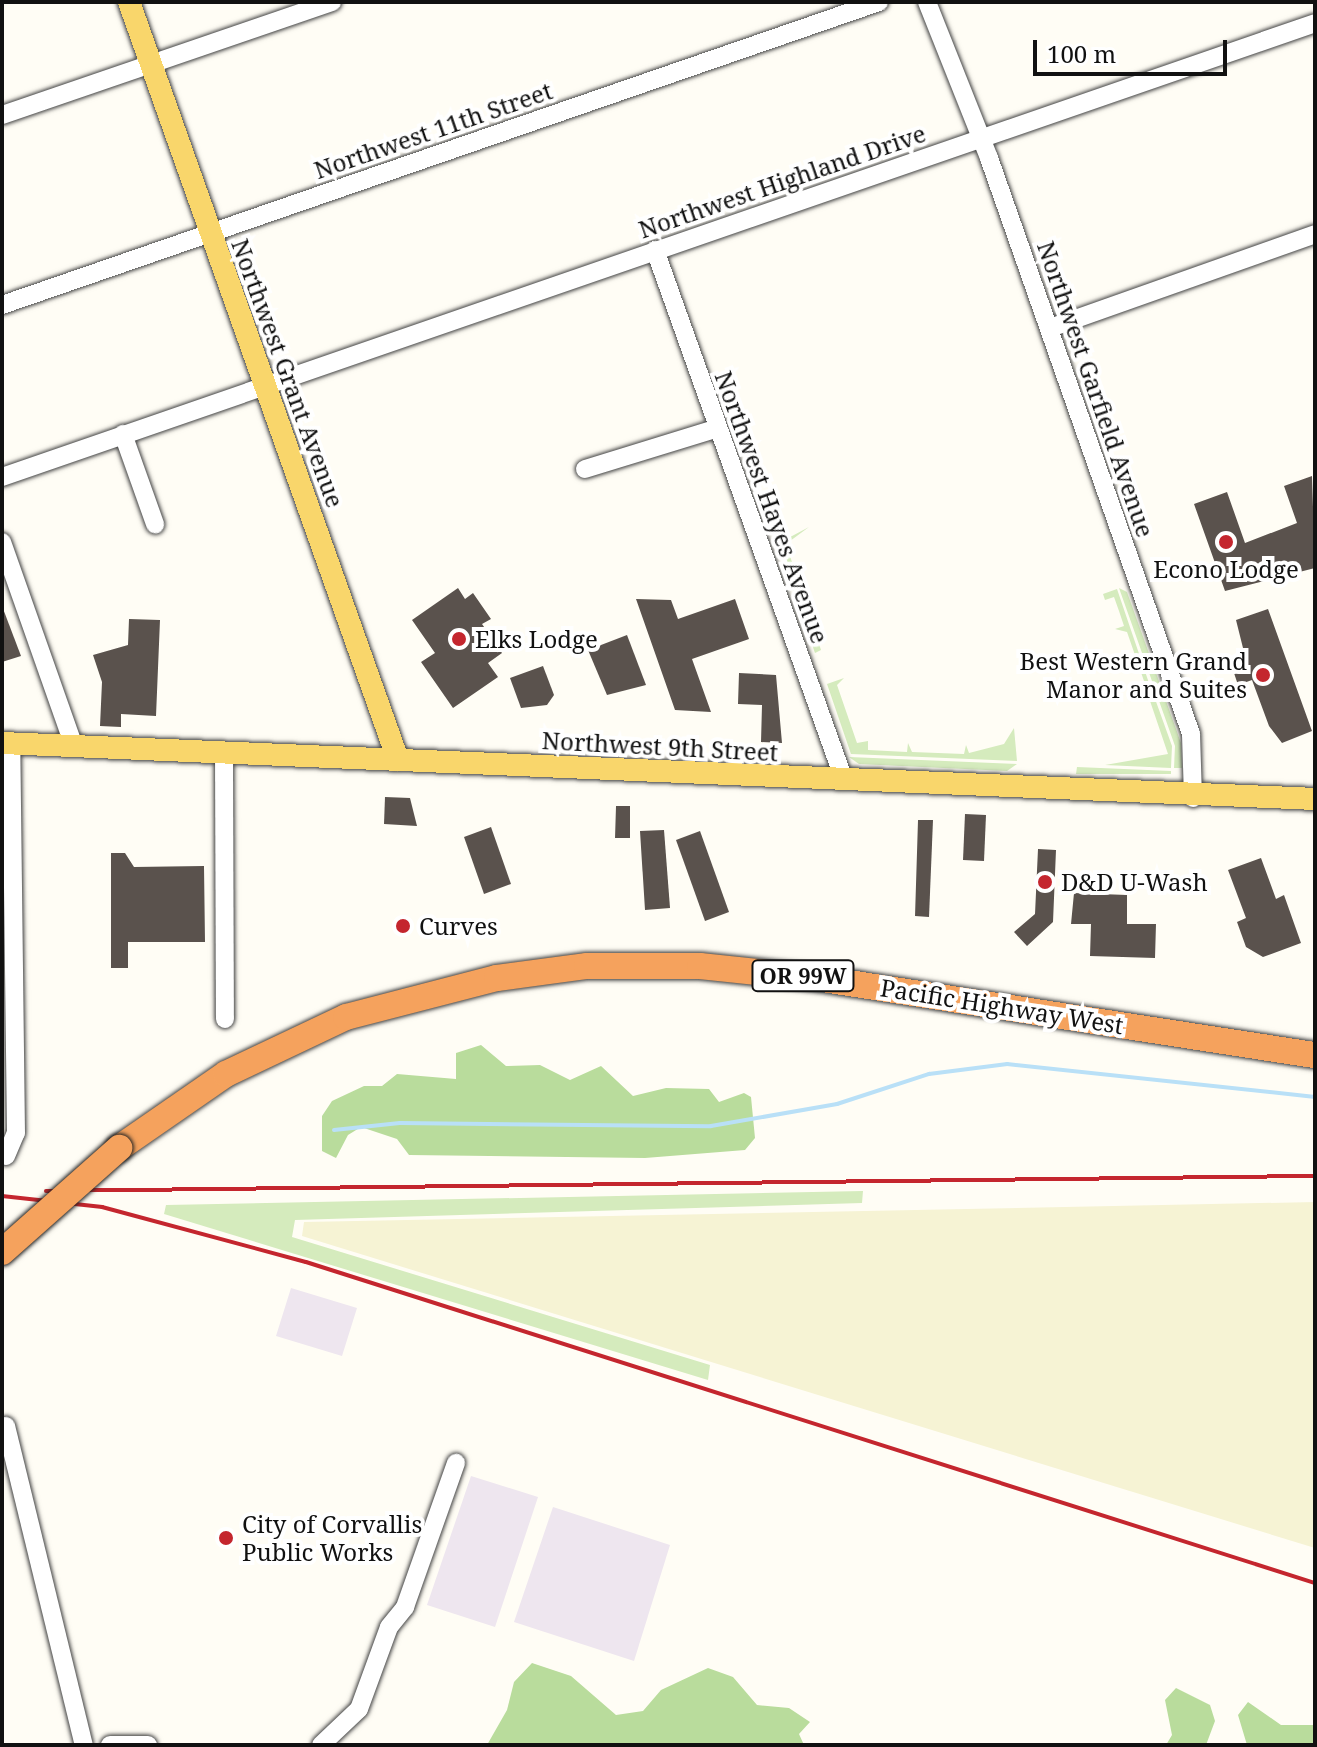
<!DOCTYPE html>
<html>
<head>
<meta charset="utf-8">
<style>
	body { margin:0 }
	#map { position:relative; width:1317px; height:1747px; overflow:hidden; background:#fffdf5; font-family:"Noto Serif",serif }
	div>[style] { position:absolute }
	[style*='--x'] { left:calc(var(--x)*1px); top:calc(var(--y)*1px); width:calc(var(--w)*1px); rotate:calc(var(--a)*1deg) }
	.industrial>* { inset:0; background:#eee6ef }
	.farmland>* { inset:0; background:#f6f3d4 }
	.green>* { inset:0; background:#d5ebbd }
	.forest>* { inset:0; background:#b9dc9c }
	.stream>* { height:4px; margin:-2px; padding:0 2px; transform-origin:2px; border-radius:2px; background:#b9e0f7 }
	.building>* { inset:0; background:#5a524d }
	.roads { filter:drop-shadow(0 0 2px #444) drop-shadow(0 0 2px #444) }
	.minor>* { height:18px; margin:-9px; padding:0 9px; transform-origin:9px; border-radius:9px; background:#fff }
	.major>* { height:22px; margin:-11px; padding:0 11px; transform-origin:11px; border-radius:11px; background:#f9d66b }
	.highway>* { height:26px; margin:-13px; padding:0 13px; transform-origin:13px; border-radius:13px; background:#f5a25d }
	.rail>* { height:4px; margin:-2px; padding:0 2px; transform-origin:2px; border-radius:2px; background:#c4262e }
	.bridges { filter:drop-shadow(0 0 2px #222) drop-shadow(0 0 2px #222) }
	.highway-bridge>* { height:26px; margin:-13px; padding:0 13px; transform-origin:13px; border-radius:13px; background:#f5a25d }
	.dots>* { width:22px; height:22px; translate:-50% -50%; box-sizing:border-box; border:4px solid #fff; border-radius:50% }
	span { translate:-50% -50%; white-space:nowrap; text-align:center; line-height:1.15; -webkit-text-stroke:8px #fff; paint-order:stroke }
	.shield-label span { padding:2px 6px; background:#fff; border:2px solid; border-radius:6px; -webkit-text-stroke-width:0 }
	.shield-label { font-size:22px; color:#111; font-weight:700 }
	.street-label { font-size:24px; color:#111 }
	.poi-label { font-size:24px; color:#111 }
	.left { translate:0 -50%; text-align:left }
	.right { translate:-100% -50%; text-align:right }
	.frame { position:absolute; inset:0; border:4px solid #111; pointer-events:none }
	.scale { position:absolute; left:1033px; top:40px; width:194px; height:36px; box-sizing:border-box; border:4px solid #111; border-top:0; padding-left:10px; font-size:24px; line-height:28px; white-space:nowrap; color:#111; -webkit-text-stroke:6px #fff; paint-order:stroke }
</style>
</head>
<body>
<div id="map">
	<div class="industrial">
		<div style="clip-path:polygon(291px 1288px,357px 1308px,342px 1356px,276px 1336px)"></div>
		<div style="clip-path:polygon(471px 1476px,538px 1497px,495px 1627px,427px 1605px)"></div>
		<div style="clip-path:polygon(553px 1507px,670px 1545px,634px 1661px,514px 1622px)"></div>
	</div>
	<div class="farmland">
		<div style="clip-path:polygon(1315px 1202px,1315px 1548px,302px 1236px,304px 1222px)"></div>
	</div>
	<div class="green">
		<div style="clip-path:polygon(809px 527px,786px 544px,821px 650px,815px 653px,777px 544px)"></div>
		<div style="clip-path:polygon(1119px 588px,1127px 592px,1181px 743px,1182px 768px,1174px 768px,1175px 746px)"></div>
		<div style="clip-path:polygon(1117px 589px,1151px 689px,1138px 693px,1135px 684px,1144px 681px,1127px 632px,1115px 629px,1124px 626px,1119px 611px,1114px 597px,1105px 600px,1103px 594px)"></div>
		<div style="clip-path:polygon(844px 678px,837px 685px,857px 743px,868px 741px,868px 750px,907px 752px,908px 743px,912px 752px,964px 754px,966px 745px,969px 753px,1004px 744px,1014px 728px,1017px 761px,851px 754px,827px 684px)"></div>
		<div style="clip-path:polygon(1154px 696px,1172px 746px,1171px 768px,1105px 765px,1168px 754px,1149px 698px)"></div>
		<div style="clip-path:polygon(849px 757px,1017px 764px,1007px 771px,859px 764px)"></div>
		<div style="clip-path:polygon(1077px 767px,1171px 771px,1171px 774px,1076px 774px)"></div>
		<div style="clip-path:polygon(863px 1191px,862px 1203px,295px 1220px,292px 1237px,710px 1365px,708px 1380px,164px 1214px,166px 1205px)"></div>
	</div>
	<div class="forest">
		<div style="clip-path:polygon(481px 1045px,506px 1066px,540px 1065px,570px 1080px,601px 1066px,633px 1096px,666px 1088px,709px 1089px,719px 1102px,744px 1093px,751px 1097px,755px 1138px,745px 1150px,645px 1158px,409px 1155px,397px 1139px,361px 1127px,348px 1135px,336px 1158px,322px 1151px,322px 1116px,332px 1101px,364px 1086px,382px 1086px,397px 1074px,456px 1079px,456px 1053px)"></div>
		<div style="clip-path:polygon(532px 1663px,571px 1676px,616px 1715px,643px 1711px,661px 1690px,708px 1668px,733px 1677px,757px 1705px,789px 1708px,810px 1722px,799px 1734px,804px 1745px,487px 1745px,507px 1710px,514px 1682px)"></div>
		<div style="clip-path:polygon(1176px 1688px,1210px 1705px,1215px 1721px,1206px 1745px,1166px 1745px,1172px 1735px,1165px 1700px)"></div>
		<div style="clip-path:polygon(1248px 1702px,1281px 1725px,1315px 1725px,1315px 1745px,1247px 1745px,1238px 1715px)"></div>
	</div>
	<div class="stream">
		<div style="--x:334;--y:1130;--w:66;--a:-6.1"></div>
		<div style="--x:400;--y:1123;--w:311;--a:0.6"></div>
		<div style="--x:711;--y:1126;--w:128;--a:-9.9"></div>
		<div style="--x:837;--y:1104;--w:97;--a:-18.1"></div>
		<div style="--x:929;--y:1074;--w:79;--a:-7.3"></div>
		<div style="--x:1007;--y:1064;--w:310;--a:6.1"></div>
	</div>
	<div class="building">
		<div style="clip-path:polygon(1312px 476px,1315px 568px,1225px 591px,1194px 504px,1227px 492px,1245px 543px,1297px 523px,1284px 486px)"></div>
		<div style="clip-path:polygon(458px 588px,465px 599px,473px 593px,491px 619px,482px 624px,502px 653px,488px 663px,498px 677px,453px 708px,421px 662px,435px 653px,412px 620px)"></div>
		<div style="clip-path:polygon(636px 599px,671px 600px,678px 619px,735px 599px,749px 639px,692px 659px,711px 712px,675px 710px)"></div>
		<div style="clip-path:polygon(2px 606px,21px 656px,2px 662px)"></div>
		<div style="clip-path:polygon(1268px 609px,1312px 731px,1282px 743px,1269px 726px,1252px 680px,1238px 685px,1233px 670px,1247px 664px,1236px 620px)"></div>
		<div style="clip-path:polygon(129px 619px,160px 620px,156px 716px,121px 714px,121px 727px,100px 726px,102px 682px,93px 655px,128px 645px)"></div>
		<div style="clip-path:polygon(627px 635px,646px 685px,607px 695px,588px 650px)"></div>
		<div style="clip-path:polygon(543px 666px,554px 695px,547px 705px,521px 708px,510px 678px)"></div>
		<div style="clip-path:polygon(739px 673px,776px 675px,782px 743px,761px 742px,762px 705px,738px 704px)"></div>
		<div style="clip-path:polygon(385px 797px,410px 798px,417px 826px,384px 824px)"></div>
		<div style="clip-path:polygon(616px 806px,630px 806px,630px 838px,615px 838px)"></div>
		<div style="clip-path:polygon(965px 814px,986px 815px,984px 861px,963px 860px)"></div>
		<div style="clip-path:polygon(918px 820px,933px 820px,929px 917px,915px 916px)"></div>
		<div style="clip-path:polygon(491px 827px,511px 884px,484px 894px,464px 837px)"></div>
		<div style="clip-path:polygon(664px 830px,670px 908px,645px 910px,640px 831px)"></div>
		<div style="clip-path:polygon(700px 831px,729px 912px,705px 921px,676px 840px)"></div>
		<div style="clip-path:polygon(1038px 849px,1056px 850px,1053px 922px,1027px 946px,1014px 932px,1035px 914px)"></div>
		<div style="clip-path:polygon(111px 853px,125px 853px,134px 867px,204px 866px,205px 942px,128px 942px,128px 968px,111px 968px)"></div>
		<div style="clip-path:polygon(1261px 858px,1276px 899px,1284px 895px,1301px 943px,1263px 957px,1246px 947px,1237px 922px,1246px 918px,1228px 870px)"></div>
		<div style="clip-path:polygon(1074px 893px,1127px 895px,1127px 924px,1156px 924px,1155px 958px,1090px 956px,1091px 924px,1071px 924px)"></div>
	</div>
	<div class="roads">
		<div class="minor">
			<div style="--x:927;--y:2;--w:168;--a:68.3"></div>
			<div style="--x:989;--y:158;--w:610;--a:70.67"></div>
			<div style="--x:1191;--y:734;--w:64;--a:88.2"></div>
			<div style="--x:2;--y:115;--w:349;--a:-18.9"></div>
			<div style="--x:655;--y:250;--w:563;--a:70.37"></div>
			<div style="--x:2;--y:305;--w:928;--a:-19.06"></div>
			<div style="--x:1050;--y:328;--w:281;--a:-19.5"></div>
			<div style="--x:123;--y:434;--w:96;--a:70.4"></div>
			<div style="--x:585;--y:469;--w:139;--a:-17.1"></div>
			<div style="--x:2;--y:477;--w:1389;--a:-19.07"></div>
			<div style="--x:2;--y:542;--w:216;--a:70.6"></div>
			<div style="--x:224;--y:753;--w:266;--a:89.8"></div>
			<div style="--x:6;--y:1156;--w:25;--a:-67"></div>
			<div style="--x:16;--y:1133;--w:390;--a:-90.7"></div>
			<div style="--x:6;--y:1426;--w:328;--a:76.3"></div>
			<div style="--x:110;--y:1745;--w:38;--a:0"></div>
			<div style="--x:321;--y:1745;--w:52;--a:-43.5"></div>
			<div style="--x:359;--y:1709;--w:87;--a:-69.9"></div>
			<div style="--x:389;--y:1627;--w:26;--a:-51"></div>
			<div style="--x:405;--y:1607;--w:153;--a:-70.5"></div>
		</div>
		<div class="major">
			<div style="--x:129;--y:2;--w:804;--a:70.46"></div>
			<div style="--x:2;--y:743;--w:1314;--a:2.44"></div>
		</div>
		<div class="highway">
			<div style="--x:119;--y:1148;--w:130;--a:-34.7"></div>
			<div style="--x:226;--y:1074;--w:133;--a:-25.4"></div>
			<div style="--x:346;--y:1017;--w:156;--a:-14.5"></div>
			<div style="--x:497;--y:978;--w:91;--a:-7.6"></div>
			<div style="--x:587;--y:966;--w:113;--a:0"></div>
			<div style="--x:700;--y:966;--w:124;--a:6"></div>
			<div style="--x:823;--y:979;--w:498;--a:8.8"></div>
		</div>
	</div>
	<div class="rail">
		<div style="--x:46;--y:1191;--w:1269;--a:-0.68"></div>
		<div style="--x:2;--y:1196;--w:101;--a:6.3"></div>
		<div style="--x:102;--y:1207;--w:211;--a:15.1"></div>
		<div style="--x:306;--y:1262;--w:1059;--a:17.65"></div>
	</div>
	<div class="bridges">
		<div class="highway-bridge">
			<div style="--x:2;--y:1252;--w:157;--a:-41.6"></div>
		</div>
	</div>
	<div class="dots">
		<div style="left:1226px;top:542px;background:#c4262e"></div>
		<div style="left:459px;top:639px;background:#c4262e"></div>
		<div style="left:1263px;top:675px;background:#c4262e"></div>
		<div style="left:1045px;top:882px;background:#c4262e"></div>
		<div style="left:403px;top:926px;background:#c4262e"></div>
		<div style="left:226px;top:1538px;background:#c4262e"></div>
	</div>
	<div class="shield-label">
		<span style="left:803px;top:976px">OR 99W</span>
	</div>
	<div class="street-label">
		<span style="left:433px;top:130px;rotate:-19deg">Northwest 11th Street</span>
		<span style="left:782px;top:181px;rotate:-19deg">Northwest Highland Drive</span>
		<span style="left:288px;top:373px;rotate:70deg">Northwest Grant Avenue</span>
		<span style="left:1096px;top:389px;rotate:71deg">Northwest Garfield Avenue</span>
		<span style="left:772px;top:507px;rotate:70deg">Northwest Hayes Avenue</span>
		<span style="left:660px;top:746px;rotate:3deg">Northwest 9th Street</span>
		<span style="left:1002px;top:1006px;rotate:9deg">Pacific Highway West</span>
	</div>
	<div class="poi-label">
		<span style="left:1226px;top:569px">Econo Lodge</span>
		<span class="left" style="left:475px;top:639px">Elks Lodge</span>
		<span class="right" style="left:1247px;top:675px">Best Western Grand<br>Manor and Suites</span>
		<span class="left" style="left:1061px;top:882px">D&amp;D U-Wash</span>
		<span class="left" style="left:419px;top:926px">Curves</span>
		<span class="left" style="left:242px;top:1538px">City of Corvallis<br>Public Works</span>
	</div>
	<div class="frame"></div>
	<div class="scale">100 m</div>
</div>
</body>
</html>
